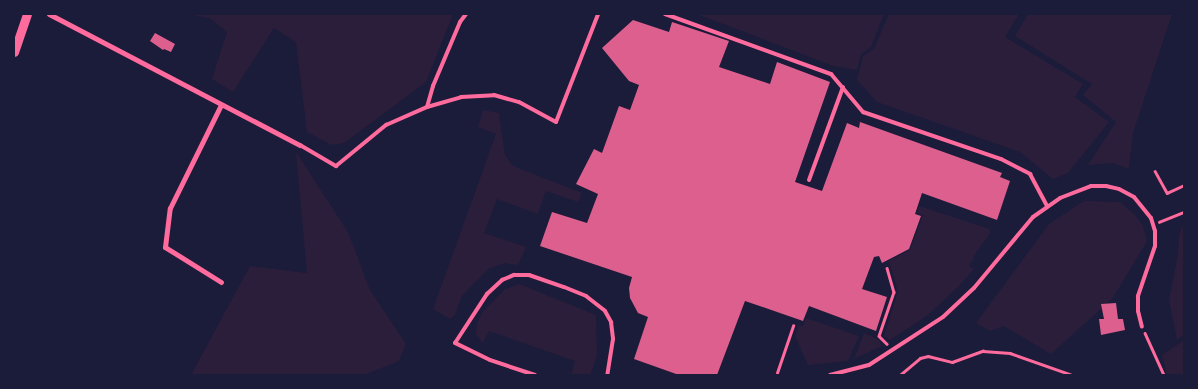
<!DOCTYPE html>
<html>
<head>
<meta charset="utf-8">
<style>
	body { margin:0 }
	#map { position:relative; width:1198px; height:389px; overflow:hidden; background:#1b1b3a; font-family:Rubik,sans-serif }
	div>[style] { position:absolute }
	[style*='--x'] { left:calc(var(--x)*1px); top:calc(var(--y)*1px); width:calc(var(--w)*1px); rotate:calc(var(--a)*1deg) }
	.green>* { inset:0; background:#2a1e3b }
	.building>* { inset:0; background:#dd5f8e }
	.path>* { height:2.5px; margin:-1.25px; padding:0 1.25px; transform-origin:1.25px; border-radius:1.25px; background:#ff6b9d }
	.service>* { height:4px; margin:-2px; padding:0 2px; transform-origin:2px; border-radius:2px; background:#ff6b9d }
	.minor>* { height:5px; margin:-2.5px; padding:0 2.5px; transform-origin:2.5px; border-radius:2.5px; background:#ff6b9d }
	.tertiary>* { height:9px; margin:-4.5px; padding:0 4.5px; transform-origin:4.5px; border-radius:4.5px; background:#ff6b9d }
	span { translate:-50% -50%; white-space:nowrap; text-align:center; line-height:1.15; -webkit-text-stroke:5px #1b1b3a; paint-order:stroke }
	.frame { position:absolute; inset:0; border:15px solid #1b1b3a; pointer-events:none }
</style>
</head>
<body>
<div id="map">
	<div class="green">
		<div style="clip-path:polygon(186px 14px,453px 14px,426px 82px,344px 143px,332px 145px,307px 132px,296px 42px,274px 28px,233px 92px,212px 79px,227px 32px,210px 18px)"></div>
		<div style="clip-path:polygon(697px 14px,884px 14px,871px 47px,861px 54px,857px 70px,833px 66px)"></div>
		<div style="clip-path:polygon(889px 14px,1019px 14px,1005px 37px,1083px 84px,1075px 97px,1109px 122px,1068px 173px,1053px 179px,1020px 152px,877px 102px,857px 80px,863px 56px,874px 49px)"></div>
		<div style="clip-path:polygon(1028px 14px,1172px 14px,1133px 133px,1129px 169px,1113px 163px,1088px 165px,1116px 122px,1083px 95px,1092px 84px,1015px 36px)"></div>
		<div style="clip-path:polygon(483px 110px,499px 113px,505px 155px,513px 166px,582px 193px,578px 202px,546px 191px,538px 214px,497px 199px,484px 233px,526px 247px,518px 265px,505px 263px,488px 269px,462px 296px,455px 315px,450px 319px,433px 309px,496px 134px,478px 127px)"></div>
		<div style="clip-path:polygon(296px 152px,348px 232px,370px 290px,406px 344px,399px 361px,364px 375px,191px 375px,250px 266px,307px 273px)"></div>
		<div style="clip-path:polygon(1084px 201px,1120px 202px,1134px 214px,1143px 226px,1147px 241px,1113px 298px,1051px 354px,1004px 326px,990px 331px,976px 323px,1049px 224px)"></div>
		<div style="clip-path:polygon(919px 206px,990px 229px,990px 233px,973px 257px,974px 258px,969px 266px,974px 269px,959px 286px,928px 315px,890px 340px,884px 336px,898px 292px,889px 261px,910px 250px,923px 215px,917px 213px)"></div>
		<div style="clip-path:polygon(1184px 222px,1184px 335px,1177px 340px,1169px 300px,1178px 254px,1179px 236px)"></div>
		<div style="clip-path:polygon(519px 284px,596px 315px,597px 356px,590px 375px,571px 375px,575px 361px,489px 331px,483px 343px,476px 335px,477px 323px,482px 313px,505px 289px)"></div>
		<div style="clip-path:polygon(806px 318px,859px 336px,848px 361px,808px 365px,795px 336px,799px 325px,803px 326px)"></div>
		<div style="clip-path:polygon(864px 333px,879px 340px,882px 346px,854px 359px)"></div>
		<div style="clip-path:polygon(1184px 340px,1184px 375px,1167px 375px,1162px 355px)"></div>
	</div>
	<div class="building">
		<div style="clip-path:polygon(633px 20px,669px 32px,672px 22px,729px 41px,719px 67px,770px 84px,777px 62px,830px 82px,795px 182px,822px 191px,847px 123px,859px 128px,860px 122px,1002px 173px,1000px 177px,1010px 181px,997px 220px,922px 193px,915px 214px,921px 216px,909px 249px,882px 263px,879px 256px,874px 257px,862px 289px,887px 297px,876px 331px,809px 306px,803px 321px,745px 301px,717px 375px,679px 375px,634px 359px,648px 317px,638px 313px,630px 298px,629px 288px,632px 277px,540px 246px,552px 212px,587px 223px,598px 194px,576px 184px,594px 149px,602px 153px,619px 106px,630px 110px,639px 85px,629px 81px,602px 48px)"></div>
		<div style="clip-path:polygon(155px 33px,175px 44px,171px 52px,164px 49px,163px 50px,150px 41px)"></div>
		<div style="clip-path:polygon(1116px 303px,1118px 319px,1123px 319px,1125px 330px,1101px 335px,1099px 319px,1104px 319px,1101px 304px)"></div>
	</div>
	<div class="path">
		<div style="--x:1155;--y:171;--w:25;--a:61"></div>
		<div style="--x:1167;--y:193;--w:19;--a:-25"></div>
		<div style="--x:1159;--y:222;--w:27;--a:-22"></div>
		<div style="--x:887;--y:268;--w:25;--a:74"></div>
		<div style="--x:894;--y:292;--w:46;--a:108.8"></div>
		<div style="--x:879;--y:336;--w:11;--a:45"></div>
		<div style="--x:1145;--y:333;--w:46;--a:65.7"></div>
		<div style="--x:777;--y:373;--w:50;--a:-71.2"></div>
		<div style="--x:900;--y:375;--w:26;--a:-40"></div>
		<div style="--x:920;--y:358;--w:8;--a:-14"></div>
		<div style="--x:928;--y:356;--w:25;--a:14"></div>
		<div style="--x:952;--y:362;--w:33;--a:-20"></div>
		<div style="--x:983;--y:351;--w:27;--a:4"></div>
		<div style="--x:1010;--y:353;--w:66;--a:19.5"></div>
	</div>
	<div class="service">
		<div style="--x:665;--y:14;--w:177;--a:19.9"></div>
		<div style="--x:831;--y:74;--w:50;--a:49.9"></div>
		<div style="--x:863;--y:112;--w:146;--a:18.8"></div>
		<div style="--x:1001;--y:159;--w:33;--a:27"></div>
		<div style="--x:1030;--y:174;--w:36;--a:62"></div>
		<div style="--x:427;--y:107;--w:35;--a:-16"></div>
		<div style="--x:461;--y:97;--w:33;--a:-3"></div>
		<div style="--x:494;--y:95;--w:26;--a:16"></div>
		<div style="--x:519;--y:102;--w:42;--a:28.4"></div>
		<div style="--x:556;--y:122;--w:116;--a:-68.7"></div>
		<div style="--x:300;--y:145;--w:42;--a:30.3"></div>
		<div style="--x:336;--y:166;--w:65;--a:-39.4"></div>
		<div style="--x:386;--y:125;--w:45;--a:-23.7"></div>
		<div style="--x:427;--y:107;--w:22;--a:-74"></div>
		<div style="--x:433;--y:86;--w:69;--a:-67.1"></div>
		<div style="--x:460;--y:22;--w:10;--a:-53"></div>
		<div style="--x:809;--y:180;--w:99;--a:-69.9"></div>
		<div style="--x:535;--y:375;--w:47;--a:-161.6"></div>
		<div style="--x:490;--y:360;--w:39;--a:-154"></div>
		<div style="--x:455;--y:343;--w:59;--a:-56.9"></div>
		<div style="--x:487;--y:294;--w:21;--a:-43"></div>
		<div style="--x:502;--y:280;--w:13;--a:-23"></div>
		<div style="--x:514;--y:275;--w:15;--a:0"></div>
		<div style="--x:529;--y:275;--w:37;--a:19"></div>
		<div style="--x:564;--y:287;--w:24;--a:22"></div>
		<div style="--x:586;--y:296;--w:24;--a:38"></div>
		<div style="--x:605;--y:311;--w:13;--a:61"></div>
		<div style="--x:611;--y:322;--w:17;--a:83"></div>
		<div style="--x:613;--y:339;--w:36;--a:99"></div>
		<div style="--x:830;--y:375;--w:40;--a:-14.4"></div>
		<div style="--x:869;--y:365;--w:88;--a:-33"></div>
		<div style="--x:943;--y:317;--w:42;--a:-43.1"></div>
		<div style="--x:974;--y:288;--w:92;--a:-50.3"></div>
		<div style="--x:1033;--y:217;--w:33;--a:-35"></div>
		<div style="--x:1060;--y:198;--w:33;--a:-21"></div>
		<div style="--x:1091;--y:186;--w:15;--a:0"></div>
		<div style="--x:1106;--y:186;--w:13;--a:13"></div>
		<div style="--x:1119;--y:189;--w:17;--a:28"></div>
		<div style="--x:1134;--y:197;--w:27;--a:51"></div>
		<div style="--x:1151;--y:218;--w:14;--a:73"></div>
		<div style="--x:1155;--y:231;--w:15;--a:90"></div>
		<div style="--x:1155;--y:246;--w:53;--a:108.8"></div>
		<div style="--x:1138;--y:296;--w:15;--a:90"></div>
		<div style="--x:1138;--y:311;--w:16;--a:76"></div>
	</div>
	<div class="minor">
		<div style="--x:49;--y:14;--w:283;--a:27.6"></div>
		<div style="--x:221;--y:282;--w:66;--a:-148"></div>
		<div style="--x:165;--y:247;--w:39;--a:-83"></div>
		<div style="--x:170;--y:208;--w:115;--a:-63.7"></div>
	</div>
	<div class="tertiary">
		<div style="--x:14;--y:52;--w:40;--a:-71.1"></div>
	</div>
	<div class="frame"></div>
</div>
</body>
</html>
